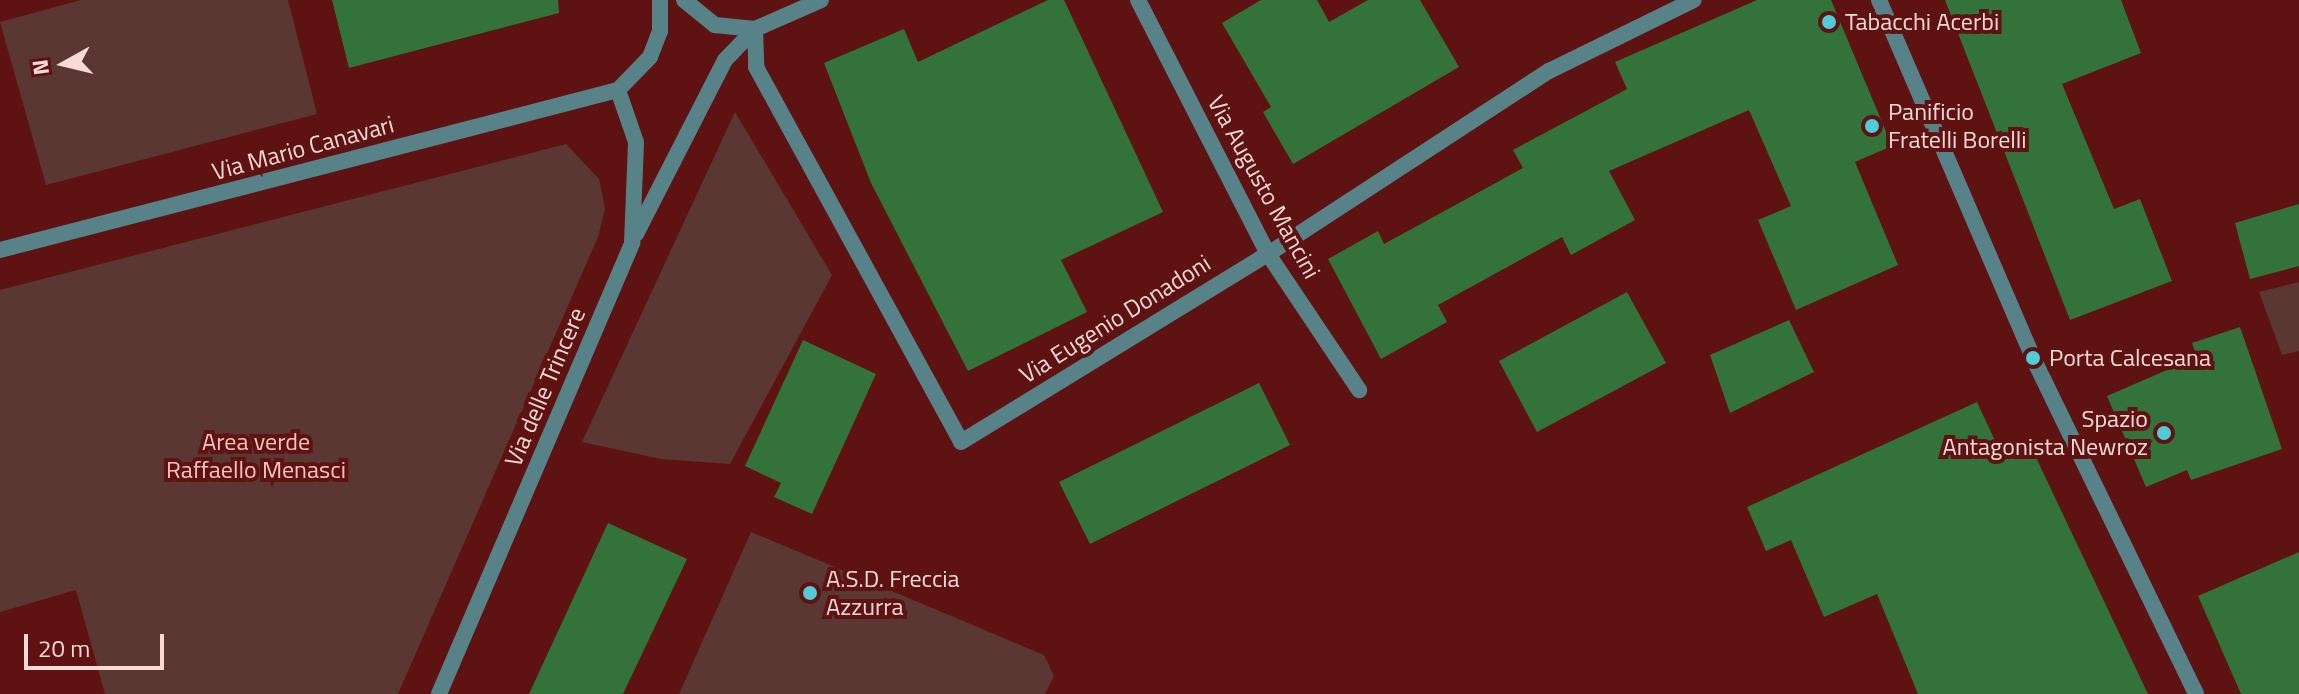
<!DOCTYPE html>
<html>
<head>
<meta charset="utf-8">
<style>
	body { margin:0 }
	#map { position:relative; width:2299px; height:694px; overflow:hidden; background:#5e1212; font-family:"Titillium Web",sans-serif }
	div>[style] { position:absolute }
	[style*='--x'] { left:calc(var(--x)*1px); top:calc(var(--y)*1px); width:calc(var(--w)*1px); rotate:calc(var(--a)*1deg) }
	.green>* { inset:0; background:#5a3733 }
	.building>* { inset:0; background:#33733b }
	.minor>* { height:16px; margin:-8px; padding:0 8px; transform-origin:8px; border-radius:8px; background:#568288 }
	.tertiary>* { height:16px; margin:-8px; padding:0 8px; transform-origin:8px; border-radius:8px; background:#568288 }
	.dots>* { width:22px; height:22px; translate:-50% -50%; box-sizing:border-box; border:4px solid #5e1212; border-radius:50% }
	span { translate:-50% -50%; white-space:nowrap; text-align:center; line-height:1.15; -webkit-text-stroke:8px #5e1212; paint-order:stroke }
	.poi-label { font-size:24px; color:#f8dbd8 }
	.left { translate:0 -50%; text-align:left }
	.right { translate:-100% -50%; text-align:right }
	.street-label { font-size:24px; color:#f8dbd8 }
	.park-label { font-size:24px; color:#fdc4bd }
	.north { position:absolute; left:24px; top:24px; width:80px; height:80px; -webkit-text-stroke:6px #5e1212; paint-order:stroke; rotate:262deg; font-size:22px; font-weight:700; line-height:32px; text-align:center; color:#f8dbd8 }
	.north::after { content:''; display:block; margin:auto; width:28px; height:36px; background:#f8dbd8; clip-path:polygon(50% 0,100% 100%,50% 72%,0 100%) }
	.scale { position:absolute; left:24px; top:634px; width:140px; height:36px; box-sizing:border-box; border:4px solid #f8dbd8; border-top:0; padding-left:10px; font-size:24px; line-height:28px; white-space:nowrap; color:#f8dbd8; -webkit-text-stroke:6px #5e1212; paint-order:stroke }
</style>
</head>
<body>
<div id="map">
	<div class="green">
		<div style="clip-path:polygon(81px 0,288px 0,317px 114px,46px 185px,0 22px)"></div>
		<div style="clip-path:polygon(735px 112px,832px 275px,730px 464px,661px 459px,582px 442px)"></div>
		<div style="clip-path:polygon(566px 144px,599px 179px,605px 209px,598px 237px,398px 694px,105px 694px,76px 590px,0 612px,0 290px)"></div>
		<div style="clip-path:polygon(2299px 282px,2299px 351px,2282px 355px,2259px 292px)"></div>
		<div style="clip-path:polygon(751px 532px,1044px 655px,1054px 676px,1045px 694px,679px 694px)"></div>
	</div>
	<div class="building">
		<div style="clip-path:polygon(332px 0,558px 0,559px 13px,349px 68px)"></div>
		<div style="clip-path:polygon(1048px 0,1064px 0,1163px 212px,1061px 260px,1087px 312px,968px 371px,871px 183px,824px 63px,904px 29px,918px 62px)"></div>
		<div style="clip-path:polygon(1261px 0,1317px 0,1329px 22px,1368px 0,1420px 0,1459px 67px,1293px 164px,1263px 112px,1271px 107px,1222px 23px)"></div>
		<div style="clip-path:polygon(1757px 0,1831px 0,1892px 146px,1855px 162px,1898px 265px,1796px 310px,1758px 220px,1791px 206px,1749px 110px,1609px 171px,1635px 220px,1571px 255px,1562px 237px,1438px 305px,1447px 322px,1381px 359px,1328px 259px,1378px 231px,1384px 244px,1523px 168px,1513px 150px,1627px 89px,1615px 62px)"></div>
		<div style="clip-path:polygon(1945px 0,2121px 0,2141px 53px,2062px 84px,2114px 209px,2140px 199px,2172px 281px,2070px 320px)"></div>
		<div style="clip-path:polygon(2299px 204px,2299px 266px,2250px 279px,2235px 223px)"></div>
		<div style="clip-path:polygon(1627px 292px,1666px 363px,1537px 432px,1499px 361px)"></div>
		<div style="clip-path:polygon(1789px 320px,1814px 372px,1730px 413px,1710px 355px)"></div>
		<div style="clip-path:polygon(2240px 327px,2282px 449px,2191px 480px,2187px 470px,2146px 487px,2107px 396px,2197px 357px,2192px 343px)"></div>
		<div style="clip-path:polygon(803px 340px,876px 374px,812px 514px,774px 497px,781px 483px,745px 466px)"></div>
		<div style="clip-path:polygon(1259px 383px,1290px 445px,1090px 544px,1059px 482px)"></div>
		<div style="clip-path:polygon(1977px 402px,2004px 460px,2031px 447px,2148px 694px,1918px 694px,1877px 594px,1824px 617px,1791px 540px,1766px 551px,1747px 507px)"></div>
		<div style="clip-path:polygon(608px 523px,687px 559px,623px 694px,529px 694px)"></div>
		<div style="clip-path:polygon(2299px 552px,2299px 694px,2241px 694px,2198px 596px)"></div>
	</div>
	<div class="minor">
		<div style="--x:684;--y:0;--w:40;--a:39"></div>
		<div style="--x:715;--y:25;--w:40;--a:5.7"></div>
		<div style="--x:755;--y:29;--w:38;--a:88"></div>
		<div style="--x:756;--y:67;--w:427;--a:61.3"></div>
		<div style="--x:961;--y:442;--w:360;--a:-31.5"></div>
		<div style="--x:1268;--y:254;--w:335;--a:-33.1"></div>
		<div style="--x:1549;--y:71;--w:161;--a:-26.1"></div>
		<div style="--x:1138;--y:0;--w:285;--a:62.9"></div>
		<div style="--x:1268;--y:254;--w:164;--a:56.2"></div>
		<div style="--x:636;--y:234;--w:195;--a:-62.9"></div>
		<div style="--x:725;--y:60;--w:43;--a:-45.9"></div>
		<div style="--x:755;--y:29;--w:72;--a:-23.7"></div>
		<div style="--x:0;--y:250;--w:638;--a:-14.52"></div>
		<div style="--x:618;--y:90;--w:46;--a:-45.9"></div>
		<div style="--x:650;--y:57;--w:28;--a:-69"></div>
		<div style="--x:660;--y:31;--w:31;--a:-90"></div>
		<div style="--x:439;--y:694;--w:491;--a:-66.8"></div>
		<div style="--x:632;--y:243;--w:101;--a:-87.7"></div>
		<div style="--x:636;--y:142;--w:55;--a:-109.1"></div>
	</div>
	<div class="tertiary">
		<div style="--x:1879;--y:0;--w:390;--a:66.7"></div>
		<div style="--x:2033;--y:358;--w:373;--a:64.1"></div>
	</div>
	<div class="dots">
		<div style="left:1829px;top:22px;background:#52cbd9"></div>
		<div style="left:1872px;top:126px;background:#52cbd9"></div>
		<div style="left:2033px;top:358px;background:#52cbd9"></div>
		<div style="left:2164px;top:433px;background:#52cbd9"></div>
		<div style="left:810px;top:593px;background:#52cbd9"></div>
	</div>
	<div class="poi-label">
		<span class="left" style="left:1845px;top:22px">Tabacchi Acerbi</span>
		<span class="left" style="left:1888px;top:126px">Panificio<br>Fratelli Borelli</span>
		<span class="left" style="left:2049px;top:358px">Porta Calcesana</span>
		<span class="right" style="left:2148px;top:433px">Spazio<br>Antagonista Newroz</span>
		<span class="left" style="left:826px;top:593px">A.S.D. Freccia<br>Azzurra</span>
	</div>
	<div class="street-label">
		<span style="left:303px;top:148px;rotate:-15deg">Via Mario Canavari</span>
		<span style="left:1264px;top:187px;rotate:61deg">Via Augusto Mancini</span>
		<span style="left:1115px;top:319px;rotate:-32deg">Via Eugenio Donadoni</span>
		<span style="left:545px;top:387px;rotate:-67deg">Via delle Trincere</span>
	</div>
	<div class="park-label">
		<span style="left:256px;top:456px">Area verde<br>Raffaello Menasci</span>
	</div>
	<div class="north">N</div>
	<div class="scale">20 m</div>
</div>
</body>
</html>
